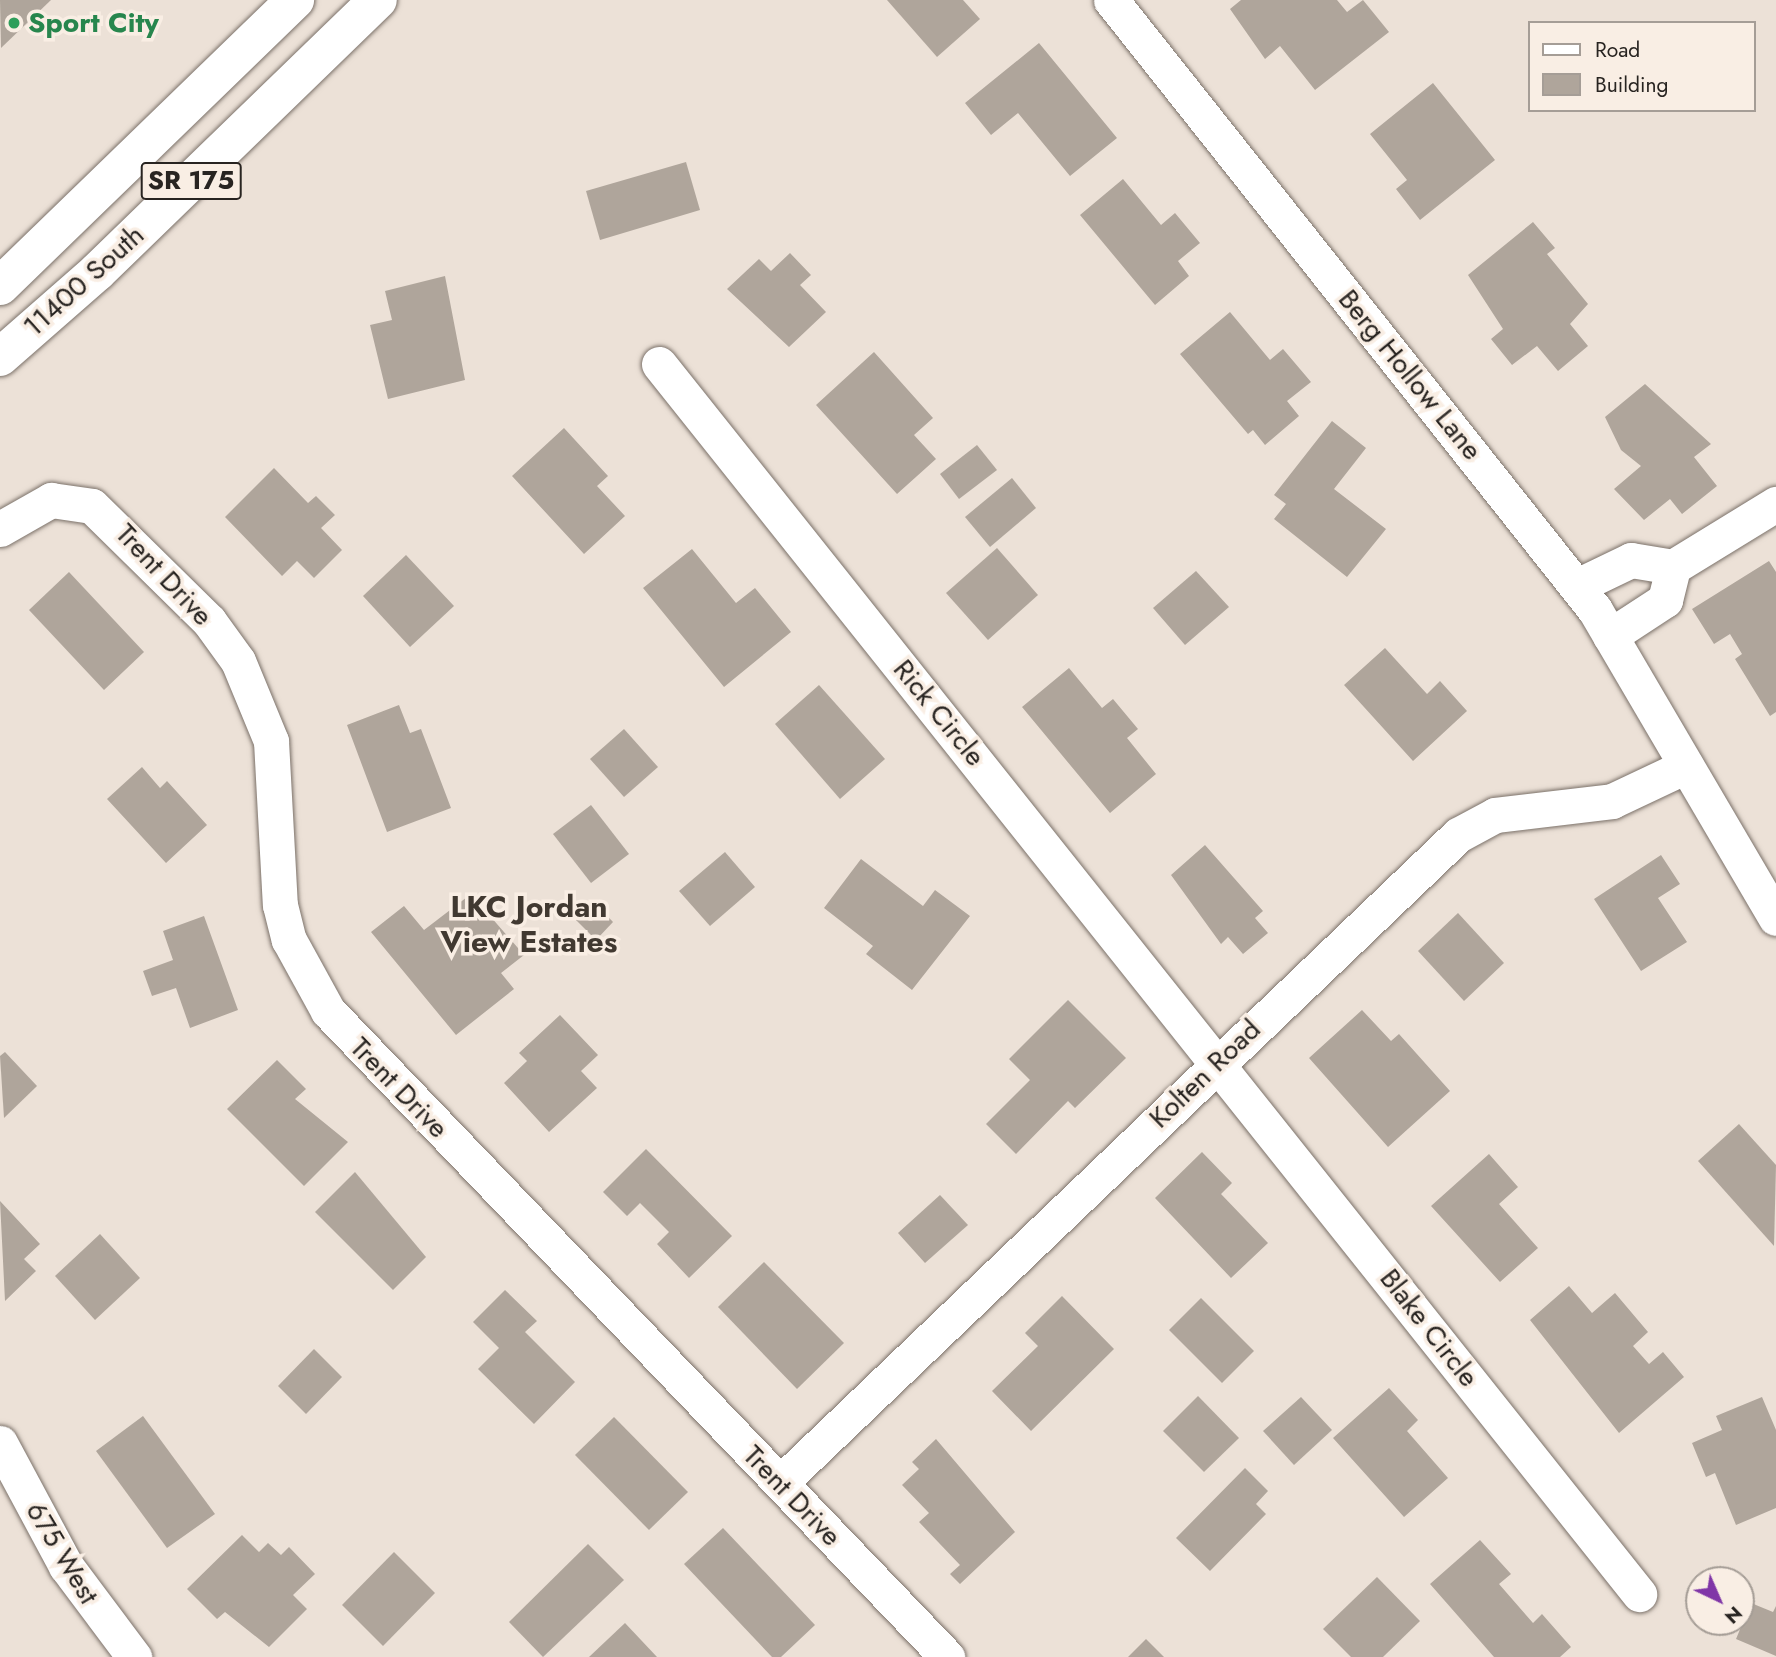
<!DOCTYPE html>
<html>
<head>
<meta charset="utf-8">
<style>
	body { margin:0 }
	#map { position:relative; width:1776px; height:1657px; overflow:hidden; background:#ece1d7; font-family:Jost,sans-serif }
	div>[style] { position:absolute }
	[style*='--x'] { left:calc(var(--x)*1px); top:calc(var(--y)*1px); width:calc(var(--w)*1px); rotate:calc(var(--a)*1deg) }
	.building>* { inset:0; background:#afa59b }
	.roads { filter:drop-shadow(0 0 2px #7b7169) drop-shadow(0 0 2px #7b7169) }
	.minor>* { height:35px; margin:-17.5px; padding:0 17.5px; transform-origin:17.5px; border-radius:17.5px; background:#fff }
	.major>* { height:38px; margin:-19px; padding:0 19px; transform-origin:19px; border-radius:19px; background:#fff }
	.dots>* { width:19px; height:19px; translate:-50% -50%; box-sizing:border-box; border:4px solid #f9eee4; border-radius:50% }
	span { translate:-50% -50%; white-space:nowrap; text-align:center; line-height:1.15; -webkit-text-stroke:7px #f9eee4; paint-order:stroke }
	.shield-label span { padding:2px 5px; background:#f9eee4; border:2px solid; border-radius:5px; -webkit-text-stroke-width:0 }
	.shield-label { font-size:26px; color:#282421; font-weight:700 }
	.leisure-label { font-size:28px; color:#27864d; font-weight:700 }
	.left { translate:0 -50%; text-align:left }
	.street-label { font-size:28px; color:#282421 }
	.neighbourhood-label { font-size:30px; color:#413931; font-weight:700 }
	.legend { position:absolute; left:1528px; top:21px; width:228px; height:91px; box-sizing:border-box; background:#f9eee4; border:2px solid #a59d96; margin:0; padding:9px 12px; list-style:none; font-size:21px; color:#282421 }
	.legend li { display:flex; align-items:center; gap:14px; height:35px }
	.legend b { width:35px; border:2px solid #a59d96 }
	.north { position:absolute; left:1685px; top:1566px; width:70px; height:70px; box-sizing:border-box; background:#f9eee4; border:2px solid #a59d96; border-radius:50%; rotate:136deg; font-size:19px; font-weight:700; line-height:28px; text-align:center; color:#282421 }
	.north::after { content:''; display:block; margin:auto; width:24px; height:32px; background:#8036a7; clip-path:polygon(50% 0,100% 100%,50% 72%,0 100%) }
</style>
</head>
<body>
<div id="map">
	<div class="building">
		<div style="clip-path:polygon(0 0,51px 0,1px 48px)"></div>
		<div style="clip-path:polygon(887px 0,963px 0,980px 19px,937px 57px)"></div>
		<div style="clip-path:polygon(1241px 0,1337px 0,1347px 12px,1363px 0,1389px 32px,1315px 90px,1280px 46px,1265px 59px,1230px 9px)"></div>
		<div style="clip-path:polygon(1039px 43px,1117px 138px,1070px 176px,1018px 113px,991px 135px,965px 103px)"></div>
		<div style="clip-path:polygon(1433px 83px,1495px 160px,1420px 220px,1396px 189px,1407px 180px,1370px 134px)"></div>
		<div style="clip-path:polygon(686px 162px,700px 210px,600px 240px,586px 191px)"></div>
		<div style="clip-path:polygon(1123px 179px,1161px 225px,1175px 213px,1200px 243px,1178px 261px,1189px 276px,1155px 305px,1080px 215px)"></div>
		<div style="clip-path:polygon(1533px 222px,1555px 248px,1547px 254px,1588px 304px,1570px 324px,1588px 346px,1558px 371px,1537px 346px,1512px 365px,1491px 339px,1503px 329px,1468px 275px)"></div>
		<div style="clip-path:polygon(790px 253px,811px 275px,800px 285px,826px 312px,789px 347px,727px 289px,759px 259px,771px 271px)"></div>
		<div style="clip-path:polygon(445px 276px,465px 380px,388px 399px,370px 325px,392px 320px,385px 291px)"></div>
		<div style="clip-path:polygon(1230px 312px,1270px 360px,1283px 349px,1311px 382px,1287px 401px,1299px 416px,1265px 445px,1253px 430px,1248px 434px,1180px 354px)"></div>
		<div style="clip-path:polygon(874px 352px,933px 418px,914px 435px,936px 459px,897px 494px,816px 405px)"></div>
		<div style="clip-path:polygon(1645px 384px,1711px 444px,1694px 457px,1717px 486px,1682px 514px,1670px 499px,1644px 520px,1614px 489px,1641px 466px,1621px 450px,1605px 417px)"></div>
		<div style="clip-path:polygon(1332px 421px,1366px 448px,1334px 489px,1386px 529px,1347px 577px,1274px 519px,1286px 504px,1274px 495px)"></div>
		<div style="clip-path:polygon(564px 428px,608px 476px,597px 486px,625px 516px,584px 554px,512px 476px)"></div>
		<div style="clip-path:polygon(977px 445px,997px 470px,959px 499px,940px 474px)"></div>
		<div style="clip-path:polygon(274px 468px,308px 503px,316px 496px,335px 515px,321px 528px,342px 550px,314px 578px,297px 561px,282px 576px,225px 517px)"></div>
		<div style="clip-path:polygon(1012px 478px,1036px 508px,990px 547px,965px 517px)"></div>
		<div style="clip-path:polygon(997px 548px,1038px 595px,988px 640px,946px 593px)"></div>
		<div style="clip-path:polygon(692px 549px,736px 603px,755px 588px,791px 632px,724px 687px,643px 588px)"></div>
		<div style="clip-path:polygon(406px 555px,454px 606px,410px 647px,363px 596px)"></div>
		<div style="clip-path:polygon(1769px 561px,1776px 572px,1776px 712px,1770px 716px,1735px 659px,1742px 654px,1730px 634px,1714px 644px,1692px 609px)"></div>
		<div style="clip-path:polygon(1196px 571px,1229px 607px,1185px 645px,1153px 608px)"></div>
		<div style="clip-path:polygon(69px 572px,144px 652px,104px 690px,29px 610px)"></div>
		<div style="clip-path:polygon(1385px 648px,1427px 694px,1440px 681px,1467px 711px,1413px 761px,1344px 685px)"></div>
		<div style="clip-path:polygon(1069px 668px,1102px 708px,1113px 699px,1138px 729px,1127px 738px,1156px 774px,1110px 813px,1022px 707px)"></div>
		<div style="clip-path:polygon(819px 685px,885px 759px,840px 799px,775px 724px)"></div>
		<div style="clip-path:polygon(399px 705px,410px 733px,421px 729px,451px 808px,387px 832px,347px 725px)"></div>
		<div style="clip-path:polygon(624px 729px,658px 767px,624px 797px,590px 759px)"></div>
		<div style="clip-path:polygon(142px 767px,160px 788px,167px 781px,207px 825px,166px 863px,107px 799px)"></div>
		<div style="clip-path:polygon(591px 805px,629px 854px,591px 883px,553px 834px)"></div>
		<div style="clip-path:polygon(1205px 845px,1263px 911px,1255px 918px,1268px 933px,1243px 954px,1228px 937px,1221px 944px,1171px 875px)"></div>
		<div style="clip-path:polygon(725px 852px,755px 887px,710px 926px,679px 891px)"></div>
		<div style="clip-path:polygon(1661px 855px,1680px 884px,1658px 898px,1687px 942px,1641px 971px,1594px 899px)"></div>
		<div style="clip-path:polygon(861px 859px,923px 906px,935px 890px,970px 916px,912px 990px,866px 954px,873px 946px,824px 908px)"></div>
		<div style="clip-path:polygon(471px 894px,524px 955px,501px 973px,514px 989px,456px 1035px,371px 932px,404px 906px,424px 930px)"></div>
		<div style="clip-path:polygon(594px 902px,613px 922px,596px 940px,576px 920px)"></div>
		<div style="clip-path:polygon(1458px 913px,1504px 963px,1464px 1001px,1418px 951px)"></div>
		<div style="clip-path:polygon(204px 916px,238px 1010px,190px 1028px,176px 988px,152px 996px,143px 971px,173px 960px,163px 931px)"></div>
		<div style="clip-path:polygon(1068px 1000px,1126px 1058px,1075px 1108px,1068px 1101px,1016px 1154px,986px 1124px,1030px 1080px,1009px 1059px)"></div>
		<div style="clip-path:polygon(1362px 1010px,1391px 1041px,1399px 1034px,1450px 1091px,1388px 1147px,1309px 1058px)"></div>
		<div style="clip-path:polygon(560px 1015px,598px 1055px,581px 1071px,597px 1088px,549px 1132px,504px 1083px,527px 1061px,519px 1053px)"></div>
		<div style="clip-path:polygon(5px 1052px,37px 1086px,4px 1118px,0 1056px)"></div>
		<div style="clip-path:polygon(277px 1060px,306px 1089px,295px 1099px,348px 1142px,304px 1186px,227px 1109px)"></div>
		<div style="clip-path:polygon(1739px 1124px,1776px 1165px,1774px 1246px,1698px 1161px)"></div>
		<div style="clip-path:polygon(646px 1149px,732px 1236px,689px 1278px,657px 1244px,669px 1232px,640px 1203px,627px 1216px,603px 1192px)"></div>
		<div style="clip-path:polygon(1202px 1152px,1232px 1183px,1221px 1194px,1268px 1243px,1231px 1278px,1155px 1198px)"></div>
		<div style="clip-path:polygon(1489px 1154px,1518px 1187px,1499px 1204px,1538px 1248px,1500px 1282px,1431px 1206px)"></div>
		<div style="clip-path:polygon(355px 1172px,426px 1257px,393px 1290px,315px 1212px)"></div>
		<div style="clip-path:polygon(940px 1195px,968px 1225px,925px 1263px,898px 1233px)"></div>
		<div style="clip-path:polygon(0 1201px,40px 1244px,24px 1259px,36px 1271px,5px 1301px)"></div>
		<div style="clip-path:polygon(100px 1234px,140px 1278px,95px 1320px,55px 1276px)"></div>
		<div style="clip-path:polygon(764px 1262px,844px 1343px,797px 1389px,718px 1307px)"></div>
		<div style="clip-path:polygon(1569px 1286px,1592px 1313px,1615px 1293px,1648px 1332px,1633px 1346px,1649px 1364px,1663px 1352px,1684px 1377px,1619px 1433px,1530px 1320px)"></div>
		<div style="clip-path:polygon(505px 1290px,537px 1321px,525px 1332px,575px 1382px,534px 1424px,478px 1369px,499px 1348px,473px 1322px)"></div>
		<div style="clip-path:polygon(1062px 1296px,1114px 1349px,1031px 1431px,992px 1391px,1038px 1346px,1025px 1333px)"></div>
		<div style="clip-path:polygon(1201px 1298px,1254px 1351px,1222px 1383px,1169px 1330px)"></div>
		<div style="clip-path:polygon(314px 1349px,342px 1377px,306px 1414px,278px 1386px)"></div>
		<div style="clip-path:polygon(1389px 1388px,1418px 1420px,1407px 1431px,1448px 1478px,1404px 1517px,1333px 1438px)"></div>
		<div style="clip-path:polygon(1198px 1396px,1239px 1438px,1204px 1472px,1163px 1431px)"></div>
		<div style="clip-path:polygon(1301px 1397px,1332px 1430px,1294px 1465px,1263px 1431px)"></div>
		<div style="clip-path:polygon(1762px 1397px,1776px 1430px,1776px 1508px,1736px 1525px,1715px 1473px,1706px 1477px,1692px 1443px,1722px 1430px,1716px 1416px)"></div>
		<div style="clip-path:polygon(143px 1416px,215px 1514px,167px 1548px,96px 1451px)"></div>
		<div style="clip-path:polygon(614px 1417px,688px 1492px,649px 1530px,575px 1455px)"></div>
		<div style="clip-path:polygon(936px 1439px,1015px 1532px,960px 1584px,950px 1574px,960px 1565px,919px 1522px,929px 1513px,902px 1485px,919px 1469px,912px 1462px)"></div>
		<div style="clip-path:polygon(1245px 1468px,1268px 1491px,1256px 1504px,1266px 1514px,1210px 1571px,1176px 1538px)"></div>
		<div style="clip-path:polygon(723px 1528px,815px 1625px,781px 1657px,772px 1657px,684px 1564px)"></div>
		<div style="clip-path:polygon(242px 1535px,259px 1552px,268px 1543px,281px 1555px,289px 1547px,315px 1574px,293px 1595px,307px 1609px,269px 1647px,225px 1612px,217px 1619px,187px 1589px)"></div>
		<div style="clip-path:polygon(1480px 1540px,1511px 1574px,1499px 1584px,1533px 1623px,1542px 1614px,1571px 1647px,1560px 1657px,1494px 1657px,1430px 1584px)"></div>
		<div style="clip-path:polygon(588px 1544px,624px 1580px,543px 1657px,509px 1622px)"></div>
		<div style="clip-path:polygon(394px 1552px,435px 1593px,383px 1646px,342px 1605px)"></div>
		<div style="clip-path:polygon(1377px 1577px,1420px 1621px,1383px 1657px,1351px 1657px,1323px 1629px)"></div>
		<div style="clip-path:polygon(1751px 1603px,1773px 1612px,1776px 1606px,1776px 1656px,1736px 1639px)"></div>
		<div style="clip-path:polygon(625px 1623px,657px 1657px,589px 1657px)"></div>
		<div style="clip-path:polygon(1146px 1639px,1164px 1657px,1128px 1657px)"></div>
	</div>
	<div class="roads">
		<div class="minor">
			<div style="--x:1111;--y:0;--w:779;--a:51.57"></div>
			<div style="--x:1595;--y:610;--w:357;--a:59.6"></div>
			<div style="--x:659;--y:364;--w:1573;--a:51.45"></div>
			<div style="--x:0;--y:529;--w:59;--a:-29.6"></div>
			<div style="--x:51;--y:500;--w:41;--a:8.3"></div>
			<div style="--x:92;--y:506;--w:164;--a:44.5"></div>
			<div style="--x:209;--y:621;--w:49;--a:54.1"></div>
			<div style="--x:238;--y:661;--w:87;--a:67.6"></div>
			<div style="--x:271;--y:741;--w:164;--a:86.9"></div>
			<div style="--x:280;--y:905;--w:36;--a:76"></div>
			<div style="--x:289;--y:940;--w:81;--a:61.2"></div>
			<div style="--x:328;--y:1011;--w:895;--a:46.22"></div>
			<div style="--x:1577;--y:586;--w:60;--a:-25.7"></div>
			<div style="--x:1631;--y:560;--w:43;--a:9.5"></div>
			<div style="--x:1610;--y:636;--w:66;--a:-33.2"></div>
			<div style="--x:1665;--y:600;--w:34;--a:-76"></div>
			<div style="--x:1673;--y:567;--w:121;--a:-31.5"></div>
			<div style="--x:0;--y:1443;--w:140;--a:61.8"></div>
			<div style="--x:66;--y:1566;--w:114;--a:53.2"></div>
			<div style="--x:780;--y:1483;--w:938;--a:-43.7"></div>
			<div style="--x:1458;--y:835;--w:42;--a:-28.4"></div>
			<div style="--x:1495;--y:815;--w:118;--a:-6.8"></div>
			<div style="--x:1612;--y:801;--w:82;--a:-25.3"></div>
		</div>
		<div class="major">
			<div style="--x:0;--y:286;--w:411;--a:-44.1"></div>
			<div style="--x:0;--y:357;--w:129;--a:-41.2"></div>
			<div style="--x:97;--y:272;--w:391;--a:-44.1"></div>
		</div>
	</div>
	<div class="dots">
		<div style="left:14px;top:23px;background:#2e9e5b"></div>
	</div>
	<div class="shield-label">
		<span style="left:191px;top:181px">SR 175</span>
	</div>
	<div class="leisure-label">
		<span class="left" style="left:28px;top:23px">Sport City</span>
	</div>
	<div class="street-label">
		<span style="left:84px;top:281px;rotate:-42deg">11400 South</span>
		<span style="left:1410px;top:375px;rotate:51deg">Berg Hollow Lane</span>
		<span style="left:164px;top:575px;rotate:47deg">Trent Drive</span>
		<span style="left:939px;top:713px;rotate:51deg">Rick Circle</span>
		<span style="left:1205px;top:1074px;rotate:-44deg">Kolten Road</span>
		<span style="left:399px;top:1088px;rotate:46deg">Trent Drive</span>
		<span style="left:1429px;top:1328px;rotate:52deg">Blake Circle</span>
		<span style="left:792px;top:1496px;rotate:46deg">Trent Drive</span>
		<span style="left:62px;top:1553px;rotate:59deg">675 West</span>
	</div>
	<div class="neighbourhood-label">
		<span style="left:529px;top:924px">LKC Jordan<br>View Estates</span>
	</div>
	<ul class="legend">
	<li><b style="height:9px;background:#fff"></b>Road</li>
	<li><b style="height:19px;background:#afa59b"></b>Building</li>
	</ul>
	<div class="north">N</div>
</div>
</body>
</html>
